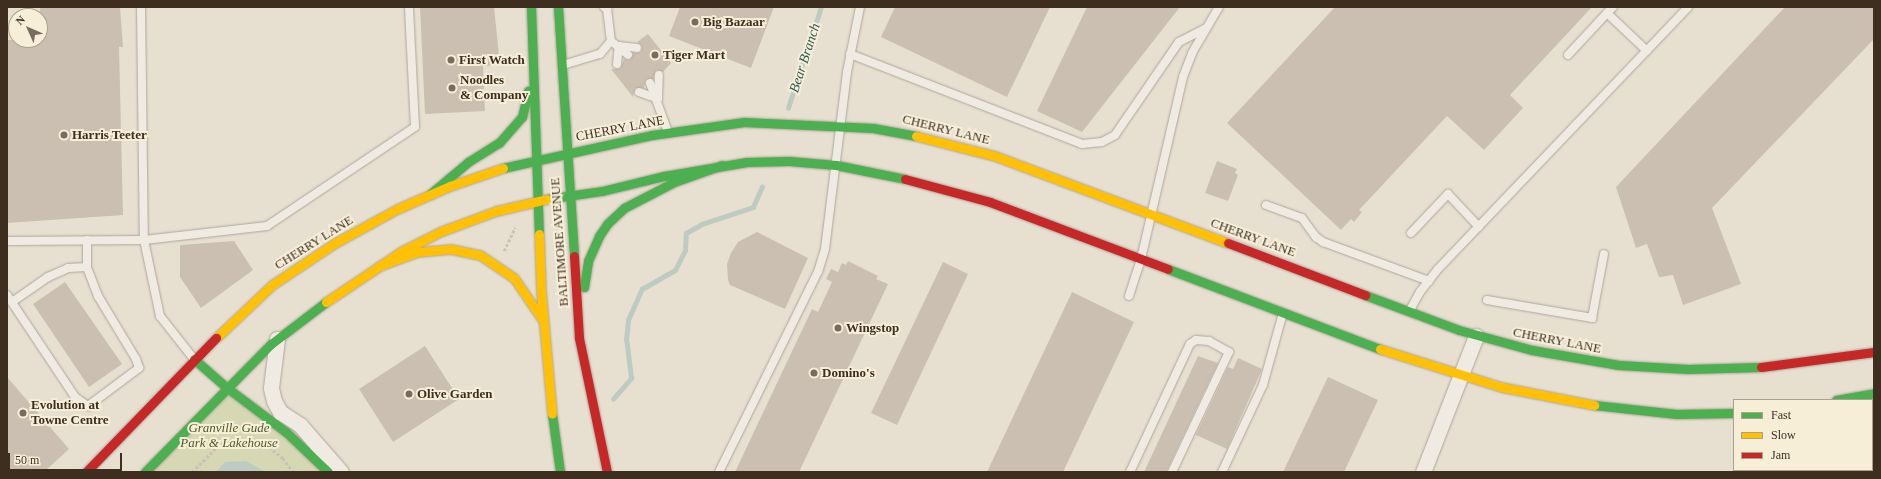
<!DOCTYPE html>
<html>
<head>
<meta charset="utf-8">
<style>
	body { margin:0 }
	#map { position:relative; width:1881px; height:479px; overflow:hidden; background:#e7e0d1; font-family:"Times New Roman",serif }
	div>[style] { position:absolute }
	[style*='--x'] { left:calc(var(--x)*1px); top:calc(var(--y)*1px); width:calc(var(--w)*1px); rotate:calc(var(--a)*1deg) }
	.green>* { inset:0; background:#d6d7b3 }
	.water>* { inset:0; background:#bcccc2 }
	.stream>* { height:4.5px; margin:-2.25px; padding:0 2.25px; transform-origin:2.25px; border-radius:2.25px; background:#bcccc2 }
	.building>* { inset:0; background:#cbbfb2 }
	.path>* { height:2.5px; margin-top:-1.25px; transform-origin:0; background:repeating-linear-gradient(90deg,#c8c2b9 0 3px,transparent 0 5px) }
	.roads { filter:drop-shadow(0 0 1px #ada599) drop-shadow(0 0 1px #ada599) }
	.lane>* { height:8px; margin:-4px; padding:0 4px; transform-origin:4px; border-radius:4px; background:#efebe3 }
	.street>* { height:15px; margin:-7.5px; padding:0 7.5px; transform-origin:7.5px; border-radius:7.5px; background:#efebe3 }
	.fast>* { height:9px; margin:-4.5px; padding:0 4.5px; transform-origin:4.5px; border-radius:4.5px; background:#4caf50 }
	.slow>* { height:9px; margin:-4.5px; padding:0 4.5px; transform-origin:4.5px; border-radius:4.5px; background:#ffc107 }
	.jam>* { height:9px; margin:-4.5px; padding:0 4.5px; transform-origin:4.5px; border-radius:4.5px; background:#c62828 }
	.dots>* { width:11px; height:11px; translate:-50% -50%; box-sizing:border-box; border:2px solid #f7eed8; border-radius:50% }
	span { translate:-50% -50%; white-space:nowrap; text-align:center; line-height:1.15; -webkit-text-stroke:4px #f7eed8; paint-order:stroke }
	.poi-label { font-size:13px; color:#3d2e20; font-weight:700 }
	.left { translate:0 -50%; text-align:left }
	.street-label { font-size:13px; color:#3d2e20 }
	.park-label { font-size:13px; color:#4d5a26; font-style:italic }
	.water-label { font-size:14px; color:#2f5d5a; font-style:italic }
	.frame { position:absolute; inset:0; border:8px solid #3d2e20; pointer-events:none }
	.legend { position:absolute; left:1733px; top:399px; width:140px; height:72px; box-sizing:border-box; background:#f7eed8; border:1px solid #ada18e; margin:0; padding:5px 7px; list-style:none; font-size:12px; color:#3d2e20 }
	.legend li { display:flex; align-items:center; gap:8px; height:20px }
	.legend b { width:20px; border:1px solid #ada18e }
	.north { position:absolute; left:8px; top:8px; width:40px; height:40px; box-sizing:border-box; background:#f7eed8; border:1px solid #ada18e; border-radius:50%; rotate:315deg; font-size:11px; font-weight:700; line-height:16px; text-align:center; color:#3d2e20 }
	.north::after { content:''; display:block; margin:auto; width:14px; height:18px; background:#786c5e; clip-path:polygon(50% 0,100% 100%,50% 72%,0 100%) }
	.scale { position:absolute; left:8px; top:453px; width:114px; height:18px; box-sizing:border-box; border:2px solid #3d2e20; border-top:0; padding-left:5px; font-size:12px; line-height:14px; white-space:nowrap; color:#3d2e20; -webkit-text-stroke:3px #f7eed8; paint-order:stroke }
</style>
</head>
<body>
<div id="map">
	<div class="green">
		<div style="clip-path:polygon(226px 387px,324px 472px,139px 472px)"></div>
	</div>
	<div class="water">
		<div style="clip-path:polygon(246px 461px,266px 472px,216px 472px,225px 462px)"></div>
	</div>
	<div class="stream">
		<div style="--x:788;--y:108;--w:106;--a:-71.9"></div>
		<div style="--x:613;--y:399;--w:28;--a:-49"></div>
		<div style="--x:631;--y:378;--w:38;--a:-97"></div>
		<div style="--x:626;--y:340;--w:20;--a:-84"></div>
		<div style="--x:628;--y:320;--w:34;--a:-66"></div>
		<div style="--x:642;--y:289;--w:38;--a:-30"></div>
		<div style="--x:675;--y:270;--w:22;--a:-63"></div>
		<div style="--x:685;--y:250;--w:17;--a:-87"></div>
		<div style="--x:686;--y:233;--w:18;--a:-29"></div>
		<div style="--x:702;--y:224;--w:54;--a:-18.4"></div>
		<div style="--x:753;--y:207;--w:22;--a:-66"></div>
	</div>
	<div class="building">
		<div style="clip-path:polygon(40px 7px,120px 7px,123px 47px,119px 47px,123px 215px,7px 223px,7px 40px,40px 40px)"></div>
		<div style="clip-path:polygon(420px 7px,494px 7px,500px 65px,483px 66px,485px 111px,425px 114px)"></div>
		<div style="clip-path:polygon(680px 7px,774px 7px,751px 68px,669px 36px)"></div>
		<div style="clip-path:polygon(895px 7px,1050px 7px,1007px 97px,881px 37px)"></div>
		<div style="clip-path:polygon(1087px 7px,1180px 7px,1082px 132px,1037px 111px)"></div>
		<div style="clip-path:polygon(1335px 7px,1592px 7px,1510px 95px,1523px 108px,1484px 150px,1447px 116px,1359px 210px,1362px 212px,1354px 222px,1351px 219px,1341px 230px,1227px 123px)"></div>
		<div style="clip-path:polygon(1785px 7px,1874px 7px,1874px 39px,1712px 208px,1741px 284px,1683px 305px,1673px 275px,1659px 277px,1647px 244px,1636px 248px,1616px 187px)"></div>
		<div style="clip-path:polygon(648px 34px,671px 63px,663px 72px,656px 70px,653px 79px,646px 79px,644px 88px,635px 88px,633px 97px,611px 69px,620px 69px,624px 59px,630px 60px,633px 53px,641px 52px,642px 46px,637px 42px)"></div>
		<div style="clip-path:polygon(1217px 161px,1237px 169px,1235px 173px,1238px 175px,1228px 201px,1205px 193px)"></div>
		<div style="clip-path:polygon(757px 232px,808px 258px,785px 309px,730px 285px,728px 280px,727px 264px,731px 253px,738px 242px)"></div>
		<div style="clip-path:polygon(234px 241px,253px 270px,201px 308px,180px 277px,180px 245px)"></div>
		<div style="clip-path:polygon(848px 261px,878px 276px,876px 279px,888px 284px,799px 472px,735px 472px,812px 309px,818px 312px,832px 282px,826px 279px,831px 269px,838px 272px,842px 263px,846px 265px)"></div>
		<div style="clip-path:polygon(943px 262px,968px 274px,897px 425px,871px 413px)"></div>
		<div style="clip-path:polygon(65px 282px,122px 364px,89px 387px,33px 304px)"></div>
		<div style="clip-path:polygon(1072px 292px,1134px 322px,1063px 472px,987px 472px)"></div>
		<div style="clip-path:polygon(425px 346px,459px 399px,393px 442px,359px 389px)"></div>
		<div style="clip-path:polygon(1198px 356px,1218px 363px,1166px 472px,1144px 472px)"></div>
		<div style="clip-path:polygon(1238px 358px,1262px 369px,1227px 449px,1196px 435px,1228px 367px,1233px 369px)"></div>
		<div style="clip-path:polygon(7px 377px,69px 449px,44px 472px,7px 472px)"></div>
		<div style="clip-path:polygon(1328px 377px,1378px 400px,1344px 472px,1283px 472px)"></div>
	</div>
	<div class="path">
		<div style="--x:504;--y:251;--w:26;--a:-65"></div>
		<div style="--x:192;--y:472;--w:42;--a:-45"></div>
		<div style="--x:222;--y:442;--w:20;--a:-6"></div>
		<div style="--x:242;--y:440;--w:28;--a:15"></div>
		<div style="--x:269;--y:447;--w:18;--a:38"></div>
		<div style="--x:283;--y:458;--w:17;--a:54"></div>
	</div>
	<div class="roads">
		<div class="lane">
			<div style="--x:141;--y:7;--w:233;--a:89.3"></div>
			<div style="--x:144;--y:240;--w:78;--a:78.1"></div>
			<div style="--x:160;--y:316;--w:55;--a:51.7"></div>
			<div style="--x:604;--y:7;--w:4;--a:34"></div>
			<div style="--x:607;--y:9;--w:32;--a:83"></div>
			<div style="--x:611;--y:41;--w:22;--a:39"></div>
			<div style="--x:1613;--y:7;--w:8;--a:135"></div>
			<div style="--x:1607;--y:13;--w:55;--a:43.5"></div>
			<div style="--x:619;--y:46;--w:18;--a:6"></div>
			<div style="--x:850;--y:54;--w:249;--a:21.2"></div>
			<div style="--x:1082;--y:144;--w:20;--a:-6"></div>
			<div style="--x:1102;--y:142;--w:15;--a:-28"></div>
			<div style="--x:1115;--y:135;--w:113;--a:-55.5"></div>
			<div style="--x:1179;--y:42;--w:30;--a:-27"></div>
			<div style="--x:1568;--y:55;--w:57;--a:-47.1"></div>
			<div style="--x:617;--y:64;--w:18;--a:-84"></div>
			<div style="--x:563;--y:65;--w:39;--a:-17"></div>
			<div style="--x:600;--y:54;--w:17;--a:-50"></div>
			<div style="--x:650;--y:83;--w:52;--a:69.8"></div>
			<div style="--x:639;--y:92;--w:20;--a:20"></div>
			<div style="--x:658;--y:99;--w:24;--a:-88"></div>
			<div style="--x:1266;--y:205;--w:38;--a:20"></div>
			<div style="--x:1302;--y:218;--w:24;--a:54"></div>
			<div style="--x:1316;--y:237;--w:9;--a:36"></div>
			<div style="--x:1323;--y:242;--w:113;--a:20.2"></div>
			<div style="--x:1411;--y:233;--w:54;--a:-46.5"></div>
			<div style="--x:1448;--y:194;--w:45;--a:46.8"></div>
			<div style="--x:7;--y:241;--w:137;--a:-0.4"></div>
			<div style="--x:144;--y:240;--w:124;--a:-6.5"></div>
			<div style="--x:267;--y:226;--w:178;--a:-33.8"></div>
			<div style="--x:415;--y:127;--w:120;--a:-92.9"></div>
			<div style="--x:7;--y:295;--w:123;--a:56.3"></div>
			<div style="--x:75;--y:397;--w:16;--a:35"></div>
			<div style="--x:88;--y:406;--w:64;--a:-36.7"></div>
			<div style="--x:139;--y:368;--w:9;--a:-108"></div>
			<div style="--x:136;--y:359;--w:74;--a:-121.1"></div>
			<div style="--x:98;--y:296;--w:31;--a:-111"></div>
			<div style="--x:87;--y:267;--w:27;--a:-90"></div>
			<div style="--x:1129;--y:296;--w:39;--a:-72"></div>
			<div style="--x:1141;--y:259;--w:187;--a:-77"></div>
			<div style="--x:1183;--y:77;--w:26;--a:-69"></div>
			<div style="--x:1192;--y:53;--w:53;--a:-59.6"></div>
			<div style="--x:1487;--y:300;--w:107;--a:9.7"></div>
			<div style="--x:1592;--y:318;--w:65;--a:-79.4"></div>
			<div style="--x:12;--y:302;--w:44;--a:-34.8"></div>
			<div style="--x:48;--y:277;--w:22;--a:-24"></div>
			<div style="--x:68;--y:268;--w:19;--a:-3"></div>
			<div style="--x:1410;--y:310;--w:21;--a:-61"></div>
			<div style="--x:1420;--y:292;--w:29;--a:-52"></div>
			<div style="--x:1438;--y:269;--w:362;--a:-46.3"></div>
			<div style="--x:719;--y:472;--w:223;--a:-63.7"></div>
			<div style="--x:818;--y:272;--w:24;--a:-73"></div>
			<div style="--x:825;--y:249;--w:178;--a:-82.9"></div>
			<div style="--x:847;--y:72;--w:66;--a:-78.7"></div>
			<div style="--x:1130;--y:472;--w:141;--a:-64.9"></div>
			<div style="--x:1190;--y:344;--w:7;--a:-34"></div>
			<div style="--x:1196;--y:340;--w:13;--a:4"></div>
			<div style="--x:1209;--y:341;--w:23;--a:29"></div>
			<div style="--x:1229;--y:352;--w:133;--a:115.4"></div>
			<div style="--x:1222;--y:472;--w:96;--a:-64.8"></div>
			<div style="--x:1263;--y:385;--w:75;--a:-74.5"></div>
		</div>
		<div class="street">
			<div style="--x:277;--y:339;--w:49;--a:97"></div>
			<div style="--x:271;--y:388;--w:13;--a:77"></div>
			<div style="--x:274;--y:401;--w:13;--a:61"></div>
			<div style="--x:280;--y:412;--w:24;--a:33"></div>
			<div style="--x:300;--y:425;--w:62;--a:48.9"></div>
			<div style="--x:1423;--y:472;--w:146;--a:-68.7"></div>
		</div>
		<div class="fast">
			<div style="--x:531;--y:7;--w:227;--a:88"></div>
			<div style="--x:558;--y:7;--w:250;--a:86.3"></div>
			<div style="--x:503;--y:168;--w:153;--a:-12.5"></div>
			<div style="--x:652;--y:135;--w:93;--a:-8"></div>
			<div style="--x:744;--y:122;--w:129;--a:2.7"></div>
			<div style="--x:873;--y:128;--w:44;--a:10.5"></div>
			<div style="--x:429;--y:195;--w:51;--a:-40.2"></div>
			<div style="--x:468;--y:162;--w:36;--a:-32"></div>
			<div style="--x:499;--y:143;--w:35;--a:-49"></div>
			<div style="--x:522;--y:117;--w:27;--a:-77"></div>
			<div style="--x:547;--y:199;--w:56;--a:-8.3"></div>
			<div style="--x:602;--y:191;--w:64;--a:-13.6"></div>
			<div style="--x:664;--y:176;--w:84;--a:-9.6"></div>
			<div style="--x:747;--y:162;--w:42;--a:-1.4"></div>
			<div style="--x:789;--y:161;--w:47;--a:4.9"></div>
			<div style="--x:836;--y:165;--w:70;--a:11.5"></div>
			<div style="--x:1168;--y:269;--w:227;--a:20.7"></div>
			<div style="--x:584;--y:287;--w:26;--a:-81"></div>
			<div style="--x:588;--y:261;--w:27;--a:-66"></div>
			<div style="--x:599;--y:236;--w:14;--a:-56"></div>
			<div style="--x:607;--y:224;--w:23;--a:-43"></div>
			<div style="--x:624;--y:208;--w:56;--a:-27.5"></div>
			<div style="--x:674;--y:182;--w:51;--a:-19.5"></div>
			<div style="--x:1365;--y:295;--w:100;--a:20.4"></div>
			<div style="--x:1459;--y:330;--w:76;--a:15.3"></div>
			<div style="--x:1532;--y:350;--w:88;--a:9.8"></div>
			<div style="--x:1619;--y:365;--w:69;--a:3.3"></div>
			<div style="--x:1688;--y:369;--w:73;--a:-1.6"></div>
			<div style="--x:194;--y:359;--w:43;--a:41.2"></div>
			<div style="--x:226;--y:387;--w:75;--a:36.9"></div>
			<div style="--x:286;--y:432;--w:58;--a:43.6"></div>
			<div style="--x:1836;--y:400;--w:39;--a:-10"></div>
			<div style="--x:1594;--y:405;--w:83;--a:6.2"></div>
			<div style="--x:1677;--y:414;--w:57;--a:-1"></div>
			<div style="--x:552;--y:414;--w:59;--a:82.1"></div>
			<div style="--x:145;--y:472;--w:180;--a:-45.5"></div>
			<div style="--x:271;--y:344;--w:69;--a:-37.4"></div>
		</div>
		<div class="slow">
			<div style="--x:916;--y:136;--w:81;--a:14.2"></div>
			<div style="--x:995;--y:156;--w:249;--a:20.5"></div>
			<div style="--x:539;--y:234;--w:57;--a:88"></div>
			<div style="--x:541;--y:291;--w:123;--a:84.9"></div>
			<div style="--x:379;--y:266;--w:40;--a:-20.2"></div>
			<div style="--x:417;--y:252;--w:34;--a:-5"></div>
			<div style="--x:451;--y:249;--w:30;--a:12"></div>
			<div style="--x:480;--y:255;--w:41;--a:34.1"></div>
			<div style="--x:514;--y:278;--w:50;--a:55.7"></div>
			<div style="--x:326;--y:302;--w:92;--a:-33.9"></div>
			<div style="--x:402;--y:251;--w:45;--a:-26.6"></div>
			<div style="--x:442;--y:231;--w:58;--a:-20.3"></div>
			<div style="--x:496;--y:211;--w:52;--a:-13.2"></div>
			<div style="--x:216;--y:338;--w:77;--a:-43.4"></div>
			<div style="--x:272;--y:285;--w:76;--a:-33.7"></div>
			<div style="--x:335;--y:243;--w:71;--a:-28.7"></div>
			<div style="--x:397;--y:209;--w:58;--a:-23.5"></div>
			<div style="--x:450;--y:186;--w:56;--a:-18.8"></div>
			<div style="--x:1380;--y:349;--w:127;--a:17.4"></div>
			<div style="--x:1501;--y:387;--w:95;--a:11"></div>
		</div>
		<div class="jam">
			<div style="--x:905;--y:179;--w:88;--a:15.1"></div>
			<div style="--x:990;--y:202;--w:190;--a:20.6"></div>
			<div style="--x:1228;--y:243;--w:147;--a:20.8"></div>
			<div style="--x:574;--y:256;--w:82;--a:86.5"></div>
			<div style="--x:579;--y:338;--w:137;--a:78.2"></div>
			<div style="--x:1761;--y:367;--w:114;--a:-7.6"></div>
			<div style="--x:86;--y:472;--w:187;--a:-45.9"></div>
		</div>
	</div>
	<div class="dots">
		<div style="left:695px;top:22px;background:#786c5e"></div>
		<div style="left:655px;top:55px;background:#786c5e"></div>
		<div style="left:451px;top:60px;background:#786c5e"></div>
		<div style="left:452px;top:88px;background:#786c5e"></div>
		<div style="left:64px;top:135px;background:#786c5e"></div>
		<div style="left:838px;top:328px;background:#786c5e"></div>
		<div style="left:814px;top:373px;background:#786c5e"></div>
		<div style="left:409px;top:394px;background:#786c5e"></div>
		<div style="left:23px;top:413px;background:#786c5e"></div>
	</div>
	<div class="poi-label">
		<span class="left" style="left:703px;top:22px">Big Bazaar</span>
		<span class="left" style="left:663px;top:55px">Tiger Mart</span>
		<span class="left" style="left:459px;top:60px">First Watch</span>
		<span class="left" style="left:460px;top:88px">Noodles<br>&amp; Company</span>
		<span class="left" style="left:72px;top:135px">Harris Teeter</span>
		<span class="left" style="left:846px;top:328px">Wingstop</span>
		<span class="left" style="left:822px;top:373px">Domino's</span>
		<span class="left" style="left:417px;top:394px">Olive Garden</span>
		<span class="left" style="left:31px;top:413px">Evolution at<br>Towne Centre</span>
	</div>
	<div class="street-label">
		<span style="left:620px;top:129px;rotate:-11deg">CHERRY LANE</span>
		<span style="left:946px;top:130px;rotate:14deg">CHERRY LANE</span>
		<span style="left:1253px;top:238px;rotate:20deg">CHERRY LANE</span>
		<span style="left:560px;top:242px;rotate:-94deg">BALTIMORE AVENUE</span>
		<span style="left:314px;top:243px;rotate:-32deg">CHERRY LANE</span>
		<span style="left:1557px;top:341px;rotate:11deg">CHERRY LANE</span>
	</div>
	<div class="park-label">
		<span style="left:229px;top:436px">Granville Gude<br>Park &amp; Lakehouse</span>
	</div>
	<div class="water-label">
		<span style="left:805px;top:58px;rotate:-72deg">Bear Branch</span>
	</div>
	<div class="frame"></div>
	<ul class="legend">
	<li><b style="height:5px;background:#4caf50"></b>Fast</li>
	<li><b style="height:5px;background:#ffc107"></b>Slow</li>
	<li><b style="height:5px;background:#c62828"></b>Jam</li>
	</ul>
	<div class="north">N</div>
	<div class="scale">50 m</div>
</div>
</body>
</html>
